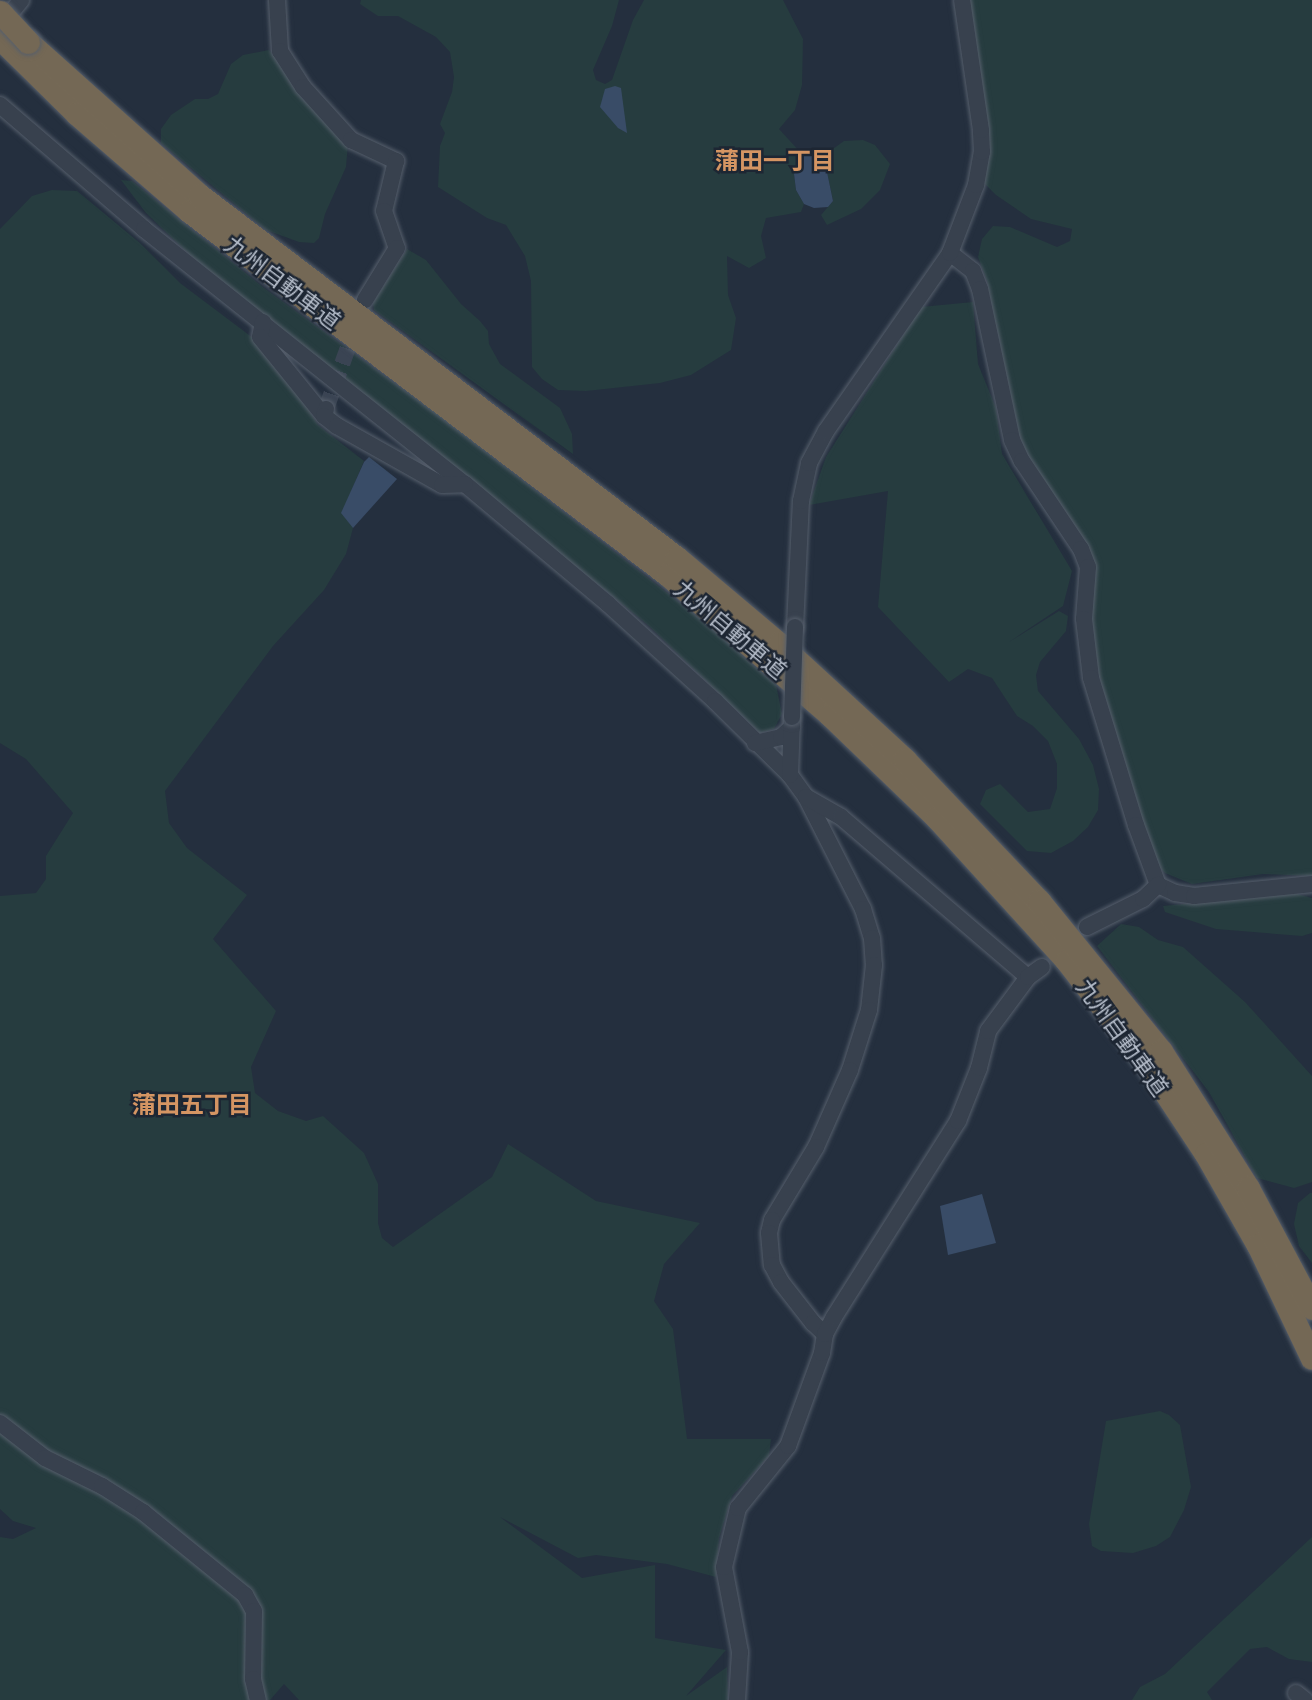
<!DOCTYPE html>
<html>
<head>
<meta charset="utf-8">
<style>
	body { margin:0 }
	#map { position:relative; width:1312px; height:1700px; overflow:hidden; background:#242f3e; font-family:"Golos Text","Noto Sans JP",sans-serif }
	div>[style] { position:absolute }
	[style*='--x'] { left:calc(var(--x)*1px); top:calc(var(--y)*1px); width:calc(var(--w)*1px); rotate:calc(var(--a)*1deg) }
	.green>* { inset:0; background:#263c3f }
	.water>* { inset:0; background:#394c67 }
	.minor-tunnel>* { height:16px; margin-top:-8px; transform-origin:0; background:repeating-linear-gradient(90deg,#3a4453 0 16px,transparent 0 24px) }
	.roads { filter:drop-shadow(0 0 2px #565f6c) drop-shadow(0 0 2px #565f6c) }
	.minor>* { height:16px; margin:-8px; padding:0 8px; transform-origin:8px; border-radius:8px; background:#38414e }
	.highway>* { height:23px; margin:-11.5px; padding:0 11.5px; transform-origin:11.5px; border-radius:11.5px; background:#746855 }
	.bridges { filter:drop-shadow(0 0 2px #565f6c) drop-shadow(0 0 2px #565f6c) }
	.minor-bridge>* { height:16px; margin:-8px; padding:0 8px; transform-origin:8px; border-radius:8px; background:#38414e }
	.highway-bridge>* { height:23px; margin:-11.5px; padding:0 11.5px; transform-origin:11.5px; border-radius:11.5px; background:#746855 }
	span { translate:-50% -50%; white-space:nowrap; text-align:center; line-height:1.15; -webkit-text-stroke:5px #1d2633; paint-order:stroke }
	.street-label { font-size:23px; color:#b4bcc9 }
	.neighbourhood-label { font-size:24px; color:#d59563; font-weight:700 }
</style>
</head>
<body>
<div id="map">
	<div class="green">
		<div style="clip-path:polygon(361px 0,619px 0,612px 26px,593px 70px,596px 80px,605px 84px,612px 80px,633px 20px,644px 0,783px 0,803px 39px,802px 85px,795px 110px,779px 129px,802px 154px,794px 174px,796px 190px,804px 204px,801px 212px,766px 218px,761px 236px,766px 258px,749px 268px,727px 256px,728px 295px,736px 318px,731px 350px,691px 375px,660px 383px,586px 391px,558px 390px,542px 379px,532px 367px,531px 281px,525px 256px,506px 225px,487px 218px,438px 187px,440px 146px,445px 133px,440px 124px,452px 92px,454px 77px,450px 52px,436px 37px,398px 16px,378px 16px,360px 4px)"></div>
		<div style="clip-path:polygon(969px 0,1312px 0,1312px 876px,1263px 874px,1192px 884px,1165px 873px,1155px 863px,1095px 663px,1090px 604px,1093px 582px,1020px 454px,987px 281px,978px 257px,982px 239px,993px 226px,1010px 227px,1057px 247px,1070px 241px,1072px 229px,1031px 219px,996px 195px,983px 182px,989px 155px)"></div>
		<div style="clip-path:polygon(269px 50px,348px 143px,346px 167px,325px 214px,319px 238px,314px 243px,299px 242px,266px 230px,161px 143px,161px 129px,171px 115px,195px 99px,208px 99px,218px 94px,231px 64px,243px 55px)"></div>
		<div style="clip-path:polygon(863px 140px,875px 145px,890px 164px,880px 190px,861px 209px,827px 225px,821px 215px,833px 201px,827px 172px,830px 151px,844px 141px)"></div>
		<div style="clip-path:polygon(121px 180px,132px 181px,264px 288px,444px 419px,698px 617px,776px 685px,782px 714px,774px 729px,760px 733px,648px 625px,190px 255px,146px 213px)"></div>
		<div style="clip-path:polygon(52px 190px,77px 191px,140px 243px,180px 283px,277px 356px,318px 425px,364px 461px,342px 513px,353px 528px,346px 554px,324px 590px,273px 646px,165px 791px,169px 823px,187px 848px,247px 895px,213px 939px,276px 1011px,251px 1067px,255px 1093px,278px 1111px,306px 1121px,323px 1116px,364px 1153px,378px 1184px,378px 1223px,382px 1238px,393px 1247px,492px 1177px,508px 1144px,596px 1201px,700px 1223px,664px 1264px,654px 1301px,673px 1329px,687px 1439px,771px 1439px,769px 1456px,732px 1496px,719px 1538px,716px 1577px,667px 1564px,596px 1555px,578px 1558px,500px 1517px,582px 1578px,655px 1565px,655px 1638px,726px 1650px,686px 1696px,727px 1667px,728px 1700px,299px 1700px,284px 1684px,270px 1700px,0 1700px,0 1537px,13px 1539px,36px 1528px,13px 1521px,0 1509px,0 896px,36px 893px,46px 879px,46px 856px,73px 813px,26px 759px,0 743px,0 229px,32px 196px)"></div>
		<div style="clip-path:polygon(407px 249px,426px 260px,461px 304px,480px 321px,488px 331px,489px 344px,500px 364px,560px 408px,572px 434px,573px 454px,374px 310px,373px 303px)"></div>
		<div style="clip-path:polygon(973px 302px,978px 364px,996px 408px,1002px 454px,1072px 571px,1063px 606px,1009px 642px,1059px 611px,1068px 616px,1066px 631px,1040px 662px,1036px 675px,1038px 691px,1079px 739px,1093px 765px,1099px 789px,1098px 810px,1088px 827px,1073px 841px,1051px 853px,1027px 851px,980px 804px,986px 790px,1000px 784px,1028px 812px,1050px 809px,1057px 788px,1057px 764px,1048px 741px,1033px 726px,1017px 716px,992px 678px,968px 669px,949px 682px,878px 607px,888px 491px,809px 505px,826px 457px,921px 307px)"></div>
		<div style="clip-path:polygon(1294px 893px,1312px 898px,1312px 933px,1302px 936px,1216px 929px,1165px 912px,1163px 906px)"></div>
		<div style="clip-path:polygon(1121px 924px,1139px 927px,1158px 940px,1183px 947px,1245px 1002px,1312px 1076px,1312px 1182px,1294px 1188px,1257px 1178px,1209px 1092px,1097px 946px)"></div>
		<div style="clip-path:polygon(1310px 1193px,1312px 1193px,1312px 1263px,1299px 1246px,1294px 1224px,1298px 1203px)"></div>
		<div style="clip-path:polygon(1160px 1411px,1169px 1415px,1180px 1425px,1191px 1487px,1184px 1510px,1170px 1537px,1156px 1546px,1133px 1553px,1101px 1551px,1092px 1546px,1089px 1524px,1106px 1421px)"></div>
		<div style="clip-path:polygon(1312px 1537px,1312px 1662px,1289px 1659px,1267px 1647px,1250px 1649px,1207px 1692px,1212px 1700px,1132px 1700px,1140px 1687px,1165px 1674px)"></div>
	</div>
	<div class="water">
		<div style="clip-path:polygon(615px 86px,621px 88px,627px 133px,618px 128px,600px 107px,605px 89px)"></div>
		<div style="clip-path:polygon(830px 151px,827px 172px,833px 201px,828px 207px,814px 208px,804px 204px,796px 190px,794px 174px,802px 154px)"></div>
		<div style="clip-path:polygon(369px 457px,397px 479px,353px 528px,341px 513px,364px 462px)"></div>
		<div style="clip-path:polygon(982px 1194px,996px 1243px,948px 1255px,940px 1206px)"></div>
	</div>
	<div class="minor-tunnel">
		<div style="--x:326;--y:409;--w:86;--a:-70.3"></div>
	</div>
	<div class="roads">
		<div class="minor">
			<div style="--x:277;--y:0;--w:51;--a:86.6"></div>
			<div style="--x:280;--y:51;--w:43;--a:57.4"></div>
			<div style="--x:303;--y:87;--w:72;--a:47.8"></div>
			<div style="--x:351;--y:140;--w:50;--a:25"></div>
			<div style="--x:396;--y:161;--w:51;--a:103.5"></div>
			<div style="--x:384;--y:211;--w:39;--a:71"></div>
			<div style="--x:397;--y:248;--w:61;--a:121.6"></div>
			<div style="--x:1;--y:25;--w:32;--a:-51"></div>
			<div style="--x:0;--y:105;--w:190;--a:40.7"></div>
			<div style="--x:144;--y:229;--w:410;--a:38.5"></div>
			<div style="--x:465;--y:484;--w:187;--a:40"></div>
			<div style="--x:608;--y:604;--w:144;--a:42.2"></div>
			<div style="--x:715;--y:701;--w:105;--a:44.6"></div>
			<div style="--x:790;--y:775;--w:27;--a:54"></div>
			<div style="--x:806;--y:797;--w:126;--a:63"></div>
			<div style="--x:863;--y:909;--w:30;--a:73"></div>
			<div style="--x:872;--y:938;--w:27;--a:86"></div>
			<div style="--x:874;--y:965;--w:45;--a:96.3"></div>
			<div style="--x:869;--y:1010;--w:63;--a:107.6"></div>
			<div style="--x:850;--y:1070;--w:84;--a:113.8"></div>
			<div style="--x:816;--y:1147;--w:85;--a:121.1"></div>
			<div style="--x:772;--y:1220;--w:13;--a:103"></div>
			<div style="--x:769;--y:1233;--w:32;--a:85"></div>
			<div style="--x:772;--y:1265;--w:19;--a:62"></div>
			<div style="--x:781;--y:1282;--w:52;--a:52"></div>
			<div style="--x:813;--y:1323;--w:16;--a:43"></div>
			<div style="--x:950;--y:253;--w:29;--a:38"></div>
			<div style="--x:973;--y:271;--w:19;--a:69"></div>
			<div style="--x:980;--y:289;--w:154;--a:78"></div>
			<div style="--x:1012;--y:440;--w:23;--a:65"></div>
			<div style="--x:1022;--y:461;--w:106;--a:56.2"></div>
			<div style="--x:1081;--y:549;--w:19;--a:69"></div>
			<div style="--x:1088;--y:567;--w:52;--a:94.4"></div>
			<div style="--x:1084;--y:619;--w:59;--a:83.2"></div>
			<div style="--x:1091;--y:678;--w:154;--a:73"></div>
			<div style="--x:1136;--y:825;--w:64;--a:69.9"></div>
			<div style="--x:1158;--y:885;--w:19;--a:25"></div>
			<div style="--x:1175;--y:893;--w:19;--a:9"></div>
			<div style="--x:1194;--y:896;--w:119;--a:-5.8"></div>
			<div style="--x:263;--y:322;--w:15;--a:101"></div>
			<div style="--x:260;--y:337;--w:102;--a:51"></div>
			<div style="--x:326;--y:409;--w:7;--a:106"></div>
			<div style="--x:324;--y:416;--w:16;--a:38"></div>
			<div style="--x:337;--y:426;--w:120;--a:29.3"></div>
			<div style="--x:442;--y:485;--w:23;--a:-2"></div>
			<div style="--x:795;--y:627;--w:126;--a:-87.3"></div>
			<div style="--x:801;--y:501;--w:39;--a:-78"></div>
			<div style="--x:809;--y:463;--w:36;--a:-62"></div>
			<div style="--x:826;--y:431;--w:217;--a:-55.1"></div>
			<div style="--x:950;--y:253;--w:73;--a:-69.1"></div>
			<div style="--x:976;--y:185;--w:34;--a:-80"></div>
			<div style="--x:982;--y:152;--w:22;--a:-93"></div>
			<div style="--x:981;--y:130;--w:131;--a:-98.3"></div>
			<div style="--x:755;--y:743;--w:27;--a:-13"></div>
			<div style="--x:781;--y:737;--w:15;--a:-42"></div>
			<div style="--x:790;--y:775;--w:58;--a:-88"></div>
			<div style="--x:806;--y:797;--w:40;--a:29.7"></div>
			<div style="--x:841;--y:817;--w:246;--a:40.6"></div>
			<div style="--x:1087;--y:927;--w:63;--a:-26.6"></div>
			<div style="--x:1143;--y:899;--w:21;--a:-43"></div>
			<div style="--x:0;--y:1423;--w:57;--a:37.9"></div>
			<div style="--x:45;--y:1458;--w:64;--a:26.2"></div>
			<div style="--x:102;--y:1486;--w:49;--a:32.4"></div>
			<div style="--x:143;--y:1512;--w:132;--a:39.1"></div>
			<div style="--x:245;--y:1595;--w:18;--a:61"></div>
			<div style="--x:254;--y:1611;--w:68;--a:90.8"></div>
			<div style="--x:253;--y:1679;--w:22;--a:77"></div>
			<div style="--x:1296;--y:1693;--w:11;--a:38"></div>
			<div style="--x:737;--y:1700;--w:48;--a:-86.4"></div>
			<div style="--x:740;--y:1652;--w:86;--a:-100.7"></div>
			<div style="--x:724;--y:1567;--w:61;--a:-76.7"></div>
			<div style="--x:738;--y:1508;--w:80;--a:-51.1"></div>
			<div style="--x:788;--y:1446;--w:99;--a:-69.9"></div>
			<div style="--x:822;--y:1353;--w:19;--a:-81"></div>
			<div style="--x:825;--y:1334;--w:19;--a:-62"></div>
			<div style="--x:834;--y:1317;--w:232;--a:-57.7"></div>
			<div style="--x:958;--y:1121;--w:57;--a:-68.4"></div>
			<div style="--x:979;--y:1068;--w:38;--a:-76"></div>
			<div style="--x:988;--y:1031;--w:67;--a:-53.5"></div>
			<div style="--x:1028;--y:977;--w:17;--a:-36"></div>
		</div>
		<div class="highway">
			<div style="--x:0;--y:38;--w:108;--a:44.6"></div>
			<div style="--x:77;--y:114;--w:148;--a:40.9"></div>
			<div style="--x:189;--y:211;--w:602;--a:37.23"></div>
			<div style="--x:668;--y:575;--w:214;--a:40.8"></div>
			<div style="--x:830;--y:715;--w:149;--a:43.9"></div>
			<div style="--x:937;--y:818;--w:193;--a:47.7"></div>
			<div style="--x:1067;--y:961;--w:128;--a:52.3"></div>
			<div style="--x:1145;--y:1062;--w:110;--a:56.5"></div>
			<div style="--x:1206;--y:1154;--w:105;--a:60.3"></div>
			<div style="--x:1258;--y:1245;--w:125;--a:64.5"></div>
			<div style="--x:28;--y:42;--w:229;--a:41.8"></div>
			<div style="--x:199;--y:195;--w:600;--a:37.21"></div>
			<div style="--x:677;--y:558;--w:133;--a:40.1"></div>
			<div style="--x:779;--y:644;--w:171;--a:42.6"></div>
			<div style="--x:905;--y:760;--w:195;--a:46.5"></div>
			<div style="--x:1039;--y:901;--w:193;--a:50.9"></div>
			<div style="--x:1161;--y:1051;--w:162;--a:57.6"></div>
			<div style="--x:1248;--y:1188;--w:136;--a:61.9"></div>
		</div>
	</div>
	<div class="bridges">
		<div class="minor-bridge">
			<div style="--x:792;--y:717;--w:90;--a:-88.1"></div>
		</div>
		<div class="highway-bridge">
			<div style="--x:0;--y:12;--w:41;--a:47"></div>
		</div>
	</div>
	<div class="street-label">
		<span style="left:283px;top:282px;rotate:37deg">九州自動車道</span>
		<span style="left:731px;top:629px;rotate:40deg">九州自動車道</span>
		<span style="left:1123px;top:1037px;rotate:54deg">九州自動車道</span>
	</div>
	<div class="neighbourhood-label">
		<span style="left:775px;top:160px">蒲田一丁目</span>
		<span style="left:192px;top:1104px">蒲田五丁目</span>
	</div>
</div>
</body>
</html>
